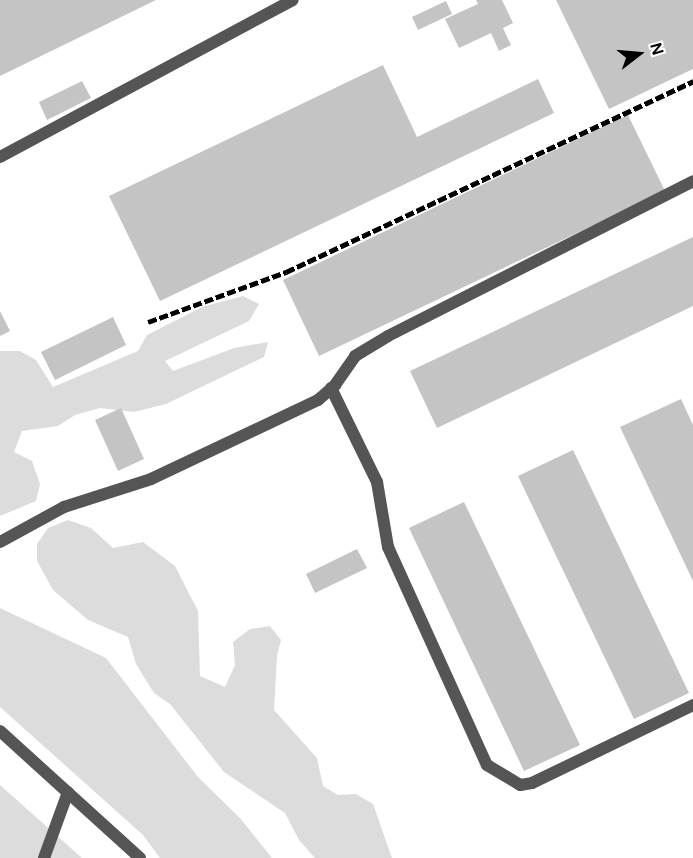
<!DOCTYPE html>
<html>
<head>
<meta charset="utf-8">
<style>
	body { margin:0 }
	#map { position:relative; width:693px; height:858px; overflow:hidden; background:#fff; font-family:"DM Sans",sans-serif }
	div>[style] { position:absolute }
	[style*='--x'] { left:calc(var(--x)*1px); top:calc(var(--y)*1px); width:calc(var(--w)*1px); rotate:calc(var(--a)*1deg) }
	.green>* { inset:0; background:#dcdcdc }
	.building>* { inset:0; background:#c4c4c4 }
	.service>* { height:12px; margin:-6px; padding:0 6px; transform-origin:6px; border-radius:6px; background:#555 }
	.minor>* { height:12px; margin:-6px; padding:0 6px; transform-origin:6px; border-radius:6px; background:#555 }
	.rail>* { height:4.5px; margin-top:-2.25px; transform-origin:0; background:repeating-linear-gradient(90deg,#000 0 9px,transparent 0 12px) }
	span { translate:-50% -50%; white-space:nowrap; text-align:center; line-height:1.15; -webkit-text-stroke:4.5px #fff; paint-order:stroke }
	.north { position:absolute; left:609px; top:24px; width:60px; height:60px; -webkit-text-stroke:4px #fff; paint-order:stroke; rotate:74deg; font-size:16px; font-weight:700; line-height:24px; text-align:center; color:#000 }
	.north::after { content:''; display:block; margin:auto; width:21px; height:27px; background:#000; clip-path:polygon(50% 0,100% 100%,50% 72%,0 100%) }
</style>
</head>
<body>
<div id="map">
	<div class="green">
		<div style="clip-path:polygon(243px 296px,259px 304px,249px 321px,165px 361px,173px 371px,234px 348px,268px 342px,264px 357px,166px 404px,134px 412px,100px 408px,75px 415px,58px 426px,22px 431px,14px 452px,32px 461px,40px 484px,36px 501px,0 516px,0 351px,20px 351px,36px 360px,53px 387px,138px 351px,147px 335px,202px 307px)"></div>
		<div style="clip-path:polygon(68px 520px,91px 528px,113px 548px,143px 542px,175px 566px,198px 611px,200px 676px,225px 687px,235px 665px,233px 642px,250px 629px,270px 626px,281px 640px,277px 655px,274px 710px,317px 758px,323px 786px,338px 795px,356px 794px,373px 804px,392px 858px,315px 858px,299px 840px,285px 813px,224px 772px,170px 704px,154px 693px,136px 664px,128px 637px,88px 620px,53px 590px,37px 561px,37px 544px,48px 528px)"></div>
		<div style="clip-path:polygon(0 608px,106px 658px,198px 777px,240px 818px,272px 858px,160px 858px,143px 835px,0 707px)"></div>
		<div style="clip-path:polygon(0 785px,82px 858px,0 858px)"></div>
	</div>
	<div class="building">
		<div style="clip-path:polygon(0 0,156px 0,0 76px)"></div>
		<div style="clip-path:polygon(476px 0,502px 0,513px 23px,503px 28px,511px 45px,499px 51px,491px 33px,459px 48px,445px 19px,478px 4px)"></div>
		<div style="clip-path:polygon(556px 0,693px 0,693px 69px,609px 109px)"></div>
		<div style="clip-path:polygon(446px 1px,452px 14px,418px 30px,412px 17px)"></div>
		<div style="clip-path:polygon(383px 65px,417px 137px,538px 79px,554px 113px,160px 301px,109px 196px)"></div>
		<div style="clip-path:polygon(82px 81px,91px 98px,47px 120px,39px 102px)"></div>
		<div style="clip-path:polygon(628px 115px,665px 191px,319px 356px,283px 280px)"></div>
		<div style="clip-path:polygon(693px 237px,693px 306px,437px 428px,410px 371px)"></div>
		<div style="clip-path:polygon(0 311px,10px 331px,0 336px)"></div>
		<div style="clip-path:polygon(113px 317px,126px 345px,55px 380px,41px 352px)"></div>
		<div style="clip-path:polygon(681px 399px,693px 425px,693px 581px,620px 427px)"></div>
		<div style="clip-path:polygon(121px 408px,144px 459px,118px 471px,95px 420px)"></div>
		<div style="clip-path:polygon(573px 450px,689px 693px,634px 719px,518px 476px)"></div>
		<div style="clip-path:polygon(464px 502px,580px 745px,524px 771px,409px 528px)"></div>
		<div style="clip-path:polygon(357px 549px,367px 568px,315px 593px,306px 574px)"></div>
	</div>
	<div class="service">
		<div style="--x:0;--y:157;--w:332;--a:-28.2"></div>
		<div style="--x:331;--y:388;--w:105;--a:63.9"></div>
		<div style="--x:377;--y:482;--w:66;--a:80.4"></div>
		<div style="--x:388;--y:547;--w:239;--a:65.6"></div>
		<div style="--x:487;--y:765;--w:39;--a:31"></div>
		<div style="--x:520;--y:785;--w:12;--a:-9"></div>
		<div style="--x:532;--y:783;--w:179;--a:-25.8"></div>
		<div style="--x:0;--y:542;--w:73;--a:-28.7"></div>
		<div style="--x:64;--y:507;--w:91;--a:-17.8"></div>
		<div style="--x:151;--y:479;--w:185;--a:-25.3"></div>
		<div style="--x:318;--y:400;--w:23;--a:-41"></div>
		<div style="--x:335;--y:385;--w:35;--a:-55"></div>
		<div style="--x:355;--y:356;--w:39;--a:-31"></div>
		<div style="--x:388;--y:336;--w:342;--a:-26.9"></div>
		<div style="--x:44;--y:858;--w:70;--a:-70"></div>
	</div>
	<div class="minor">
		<div style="--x:0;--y:731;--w:189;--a:42.2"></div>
	</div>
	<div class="rail">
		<div style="--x:148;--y:322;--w:147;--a:-19.9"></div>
		<div style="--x:286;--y:272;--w:450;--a:-25.1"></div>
	</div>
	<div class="north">N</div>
</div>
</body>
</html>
